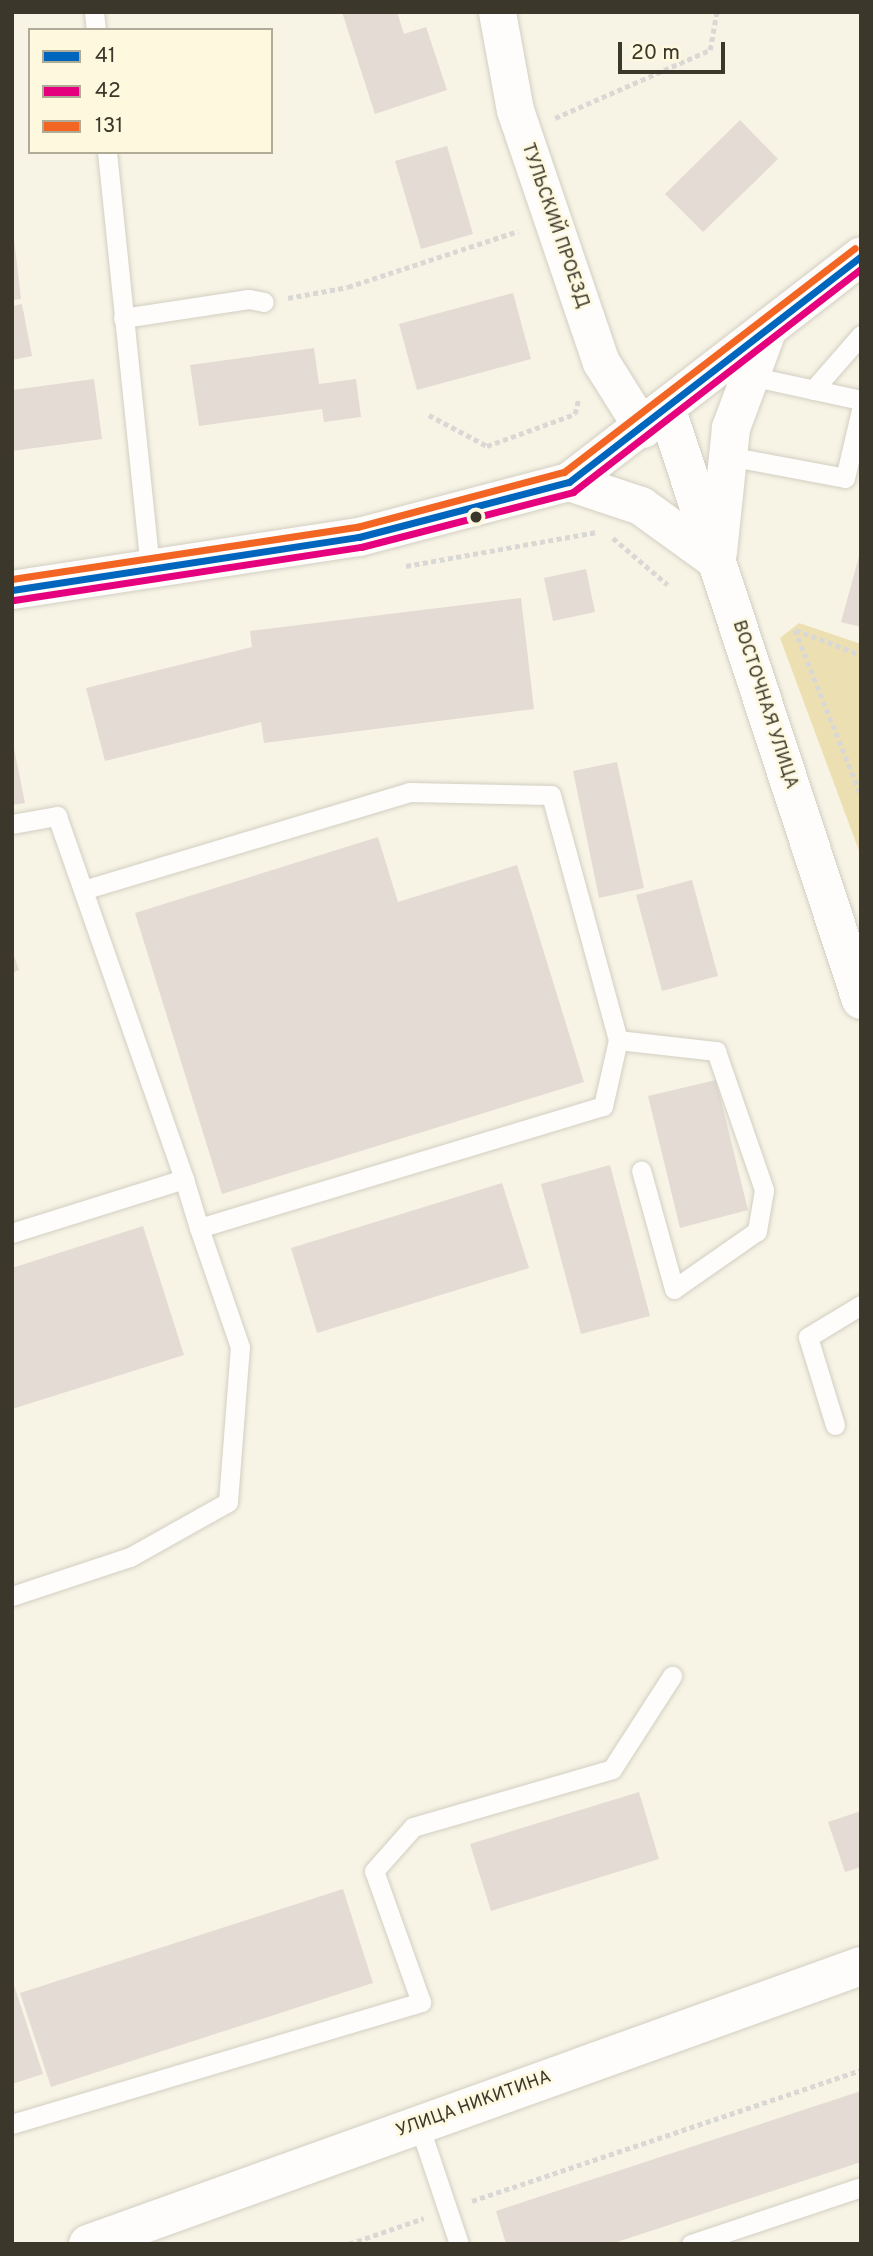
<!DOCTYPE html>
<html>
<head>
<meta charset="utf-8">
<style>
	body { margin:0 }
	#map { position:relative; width:873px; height:2256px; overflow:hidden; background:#f7f4e6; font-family:Overpass,sans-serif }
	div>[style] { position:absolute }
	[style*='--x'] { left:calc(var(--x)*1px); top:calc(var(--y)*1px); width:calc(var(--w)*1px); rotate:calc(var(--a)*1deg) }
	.green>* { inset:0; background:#ece0b2 }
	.building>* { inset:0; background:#e3dbd4 }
	.path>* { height:4.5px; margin-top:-2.25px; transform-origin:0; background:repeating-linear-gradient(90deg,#d9d8d4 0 5px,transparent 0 8.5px) }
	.roads { filter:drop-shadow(0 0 2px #d2cfc2) drop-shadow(0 0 2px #d2cfc2) }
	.service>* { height:19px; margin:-9.5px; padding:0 9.5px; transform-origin:9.5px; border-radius:9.5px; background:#fefdfb }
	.minor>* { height:37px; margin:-18.5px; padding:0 18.5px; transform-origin:18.5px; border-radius:18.5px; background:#fefdfb }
	.tertiary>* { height:38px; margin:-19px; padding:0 19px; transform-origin:19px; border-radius:19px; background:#fefdfb }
	.secondary>* { height:38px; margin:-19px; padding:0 19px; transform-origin:19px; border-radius:19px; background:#fefdfb }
	.bus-1>* { height:7px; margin:-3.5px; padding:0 3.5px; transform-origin:3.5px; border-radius:3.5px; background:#0065bd }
	.bus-2>* { height:7px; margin:-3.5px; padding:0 3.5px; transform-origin:3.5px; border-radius:3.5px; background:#e5007d }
	.bus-3>* { height:7px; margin:-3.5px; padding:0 3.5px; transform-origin:3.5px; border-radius:3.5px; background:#f26522 }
	.dots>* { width:19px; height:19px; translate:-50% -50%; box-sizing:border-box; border:4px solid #fef8df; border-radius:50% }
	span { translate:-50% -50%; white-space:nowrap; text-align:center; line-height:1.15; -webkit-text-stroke:5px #fef8df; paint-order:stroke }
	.street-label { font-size:18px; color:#3b372b }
	.frame { position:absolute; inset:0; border:14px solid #3b372b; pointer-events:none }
	.legend { position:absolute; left:28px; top:28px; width:245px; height:126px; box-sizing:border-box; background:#fef8df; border:2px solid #b0ab97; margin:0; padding:9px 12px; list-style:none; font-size:21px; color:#3b372b }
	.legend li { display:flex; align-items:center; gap:14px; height:35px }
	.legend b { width:35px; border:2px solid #b0ab97 }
	.scale { position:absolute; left:618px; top:42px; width:107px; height:32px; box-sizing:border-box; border:4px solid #3b372b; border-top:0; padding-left:9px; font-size:21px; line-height:24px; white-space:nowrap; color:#3b372b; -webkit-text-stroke:5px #fef8df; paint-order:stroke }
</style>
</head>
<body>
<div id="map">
	<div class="green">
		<div style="clip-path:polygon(799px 623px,861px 644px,861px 856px,780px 638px)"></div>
	</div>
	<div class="building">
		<div style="clip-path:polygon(342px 12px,397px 12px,404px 34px,426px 27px,447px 90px,375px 114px)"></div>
		<div style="clip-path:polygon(740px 120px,778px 159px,703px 232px,665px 194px)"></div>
		<div style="clip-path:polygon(447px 146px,473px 234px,421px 249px,395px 161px)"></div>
		<div style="clip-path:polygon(12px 221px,21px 299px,12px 300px)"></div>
		<div style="clip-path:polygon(513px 293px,531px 359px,417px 390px,399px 324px)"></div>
		<div style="clip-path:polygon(22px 304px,32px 356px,12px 360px,12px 306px)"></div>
		<div style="clip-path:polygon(314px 348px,319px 384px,356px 379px,361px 417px,324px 422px,322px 409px,199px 426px,190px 365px)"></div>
		<div style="clip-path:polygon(94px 379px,102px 439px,12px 451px,12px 390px)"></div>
		<div style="clip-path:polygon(861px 549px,861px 627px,841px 622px)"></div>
		<div style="clip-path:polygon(586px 569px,595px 612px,553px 621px,544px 578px)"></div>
		<div style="clip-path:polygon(521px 598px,534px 709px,264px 743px,261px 722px,105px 761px,86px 688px,252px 647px,250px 631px)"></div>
		<div style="clip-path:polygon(12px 738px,25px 803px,12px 805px)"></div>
		<div style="clip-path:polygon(617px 762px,644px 888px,599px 898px,573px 771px)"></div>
		<div style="clip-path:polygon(378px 837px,398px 902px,517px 865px,584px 1082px,222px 1194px,135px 913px)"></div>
		<div style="clip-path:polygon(692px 880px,718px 976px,662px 991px,636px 895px)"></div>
		<div style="clip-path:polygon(12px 950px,19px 970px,12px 973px)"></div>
		<div style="clip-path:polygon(716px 1080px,748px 1210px,680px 1228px,648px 1096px)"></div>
		<div style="clip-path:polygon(610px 1165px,650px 1316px,581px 1334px,541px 1184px)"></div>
		<div style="clip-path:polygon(502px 1183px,529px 1268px,317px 1333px,291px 1248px)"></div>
		<div style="clip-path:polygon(143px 1226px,184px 1355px,12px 1409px,12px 1268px)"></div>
		<div style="clip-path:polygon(639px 1792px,659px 1859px,491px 1911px,470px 1844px)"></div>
		<div style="clip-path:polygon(861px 1811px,861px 1867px,845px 1872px,828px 1822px)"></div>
		<div style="clip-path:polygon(343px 1889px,373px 1983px,51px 2087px,20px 1993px)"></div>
		<div style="clip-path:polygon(12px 1979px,43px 2074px,12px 2084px)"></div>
		<div style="clip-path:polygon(861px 2091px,861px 2162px,611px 2244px,506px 2244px,496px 2211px)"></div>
	</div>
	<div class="path">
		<div style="--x:555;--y:118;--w:169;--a:-23.7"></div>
		<div style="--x:710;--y:50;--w:39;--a:-80"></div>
		<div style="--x:288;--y:298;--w:61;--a:-10.4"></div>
		<div style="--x:348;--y:287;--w:179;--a:-18.2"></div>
		<div style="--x:429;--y:415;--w:66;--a:28.1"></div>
		<div style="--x:487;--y:446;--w:94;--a:-20"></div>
		<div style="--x:575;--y:414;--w:17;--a:-77"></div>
		<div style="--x:613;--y:538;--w:72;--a:40.5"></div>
		<div style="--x:406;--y:566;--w:194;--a:-10.1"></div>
		<div style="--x:795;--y:630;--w:178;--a:68.2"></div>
		<div style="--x:796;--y:630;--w:70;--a:21"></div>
		<div style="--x:472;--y:2201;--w:410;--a:-18.6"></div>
		<div style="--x:349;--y:2244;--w:79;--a:-19.1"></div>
	</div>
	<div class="roads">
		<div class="service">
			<div style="--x:94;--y:12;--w:18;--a:84"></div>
			<div style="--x:107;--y:152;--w:421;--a:84.1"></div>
			<div style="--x:123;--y:318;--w:127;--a:-8.6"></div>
			<div style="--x:249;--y:299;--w:15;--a:11"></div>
			<div style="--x:750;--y:376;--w:114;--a:12.2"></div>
			<div style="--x:813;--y:390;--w:73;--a:-48.9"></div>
			<div style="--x:728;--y:456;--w:119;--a:10.6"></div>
			<div style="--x:845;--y:478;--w:70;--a:-76.8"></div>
			<div style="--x:12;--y:824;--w:46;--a:-10.1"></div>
			<div style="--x:57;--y:816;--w:385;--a:70.7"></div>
			<div style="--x:184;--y:1179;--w:180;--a:162.6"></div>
			<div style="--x:83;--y:890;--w:340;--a:-16.7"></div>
			<div style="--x:409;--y:792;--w:142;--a:1.2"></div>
			<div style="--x:551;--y:795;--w:254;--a:74.7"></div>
			<div style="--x:618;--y:1040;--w:68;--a:102.8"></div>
			<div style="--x:603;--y:1106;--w:422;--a:163.2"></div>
			<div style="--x:199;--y:1228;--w:51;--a:-107"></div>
			<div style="--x:618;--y:1040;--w:99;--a:6.4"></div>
			<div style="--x:716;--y:1051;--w:147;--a:70.9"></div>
			<div style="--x:764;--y:1190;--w:42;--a:99.7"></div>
			<div style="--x:757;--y:1231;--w:101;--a:145.1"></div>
			<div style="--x:674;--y:1289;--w:123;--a:-105.5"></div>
			<div style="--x:835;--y:1425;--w:92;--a:-107.1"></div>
			<div style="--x:808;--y:1337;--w:62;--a:-31.1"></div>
			<div style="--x:12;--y:1596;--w:124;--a:-18.3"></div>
			<div style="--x:130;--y:1557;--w:112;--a:-29.3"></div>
			<div style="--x:228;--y:1502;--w:155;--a:-85.6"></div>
			<div style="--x:240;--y:1347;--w:126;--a:-109"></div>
			<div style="--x:12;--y:2124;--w:427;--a:-16.6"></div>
			<div style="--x:421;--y:2002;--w:139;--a:-109.7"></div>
			<div style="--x:374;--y:1871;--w:59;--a:-48.4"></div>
			<div style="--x:413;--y:1827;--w:207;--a:-16.2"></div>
			<div style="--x:612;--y:1769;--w:111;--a:-57.2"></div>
			<div style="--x:419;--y:2125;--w:126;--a:71.4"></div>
			<div style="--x:691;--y:2244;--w:179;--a:-18.5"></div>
		</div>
		<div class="minor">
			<div style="--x:497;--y:12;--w:100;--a:79.6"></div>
			<div style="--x:515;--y:110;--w:266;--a:71.2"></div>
			<div style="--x:601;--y:362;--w:79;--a:57.9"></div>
		</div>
		<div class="tertiary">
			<div style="--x:667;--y:410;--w:621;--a:71.8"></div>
			<div style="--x:569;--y:482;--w:76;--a:18.4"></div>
			<div style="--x:641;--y:506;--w:94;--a:35.9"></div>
			<div style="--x:718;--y:552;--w:125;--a:-84"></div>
			<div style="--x:731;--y:428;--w:103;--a:-69.6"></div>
			<div style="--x:88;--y:2244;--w:821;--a:-19.78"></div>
		</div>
		<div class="secondary">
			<div style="--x:12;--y:590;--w:351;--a:-8.7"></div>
			<div style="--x:359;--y:537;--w:217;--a:-14.7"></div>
			<div style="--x:569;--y:482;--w:369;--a:-37.7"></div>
		</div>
	</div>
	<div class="bus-1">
		<div style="--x:12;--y:590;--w:351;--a:-8.7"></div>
		<div style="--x:359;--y:537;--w:217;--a:-14.7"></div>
		<div style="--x:569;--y:482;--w:369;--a:-37.7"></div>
	</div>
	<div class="bus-2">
		<div style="--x:14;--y:600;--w:351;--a:-8.7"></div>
		<div style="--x:361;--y:547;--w:219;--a:-14.5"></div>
		<div style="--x:573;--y:492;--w:364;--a:-37.8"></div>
	</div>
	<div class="bus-3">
		<div style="--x:12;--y:579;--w:349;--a:-8.6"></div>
		<div style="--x:357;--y:527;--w:214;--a:-14.9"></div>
		<div style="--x:564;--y:472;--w:367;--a:-37.6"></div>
	</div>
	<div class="dots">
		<div style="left:476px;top:517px;background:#3b372b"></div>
	</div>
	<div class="street-label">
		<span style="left:554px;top:226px;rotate:71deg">ТУЛЬСКИЙ ПРОЕЗД</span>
		<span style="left:764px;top:705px;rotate:72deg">ВОСТОЧНАЯ УЛИЦА</span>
		<span style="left:474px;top:2105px;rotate:-20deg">УЛИЦА НИКИТИНА</span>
	</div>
	<div class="frame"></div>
	<ul class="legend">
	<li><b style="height:9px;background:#0065bd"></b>41</li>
	<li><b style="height:9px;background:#e5007d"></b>42</li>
	<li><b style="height:9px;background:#f26522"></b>131</li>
	</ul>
	<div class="scale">20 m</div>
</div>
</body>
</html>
